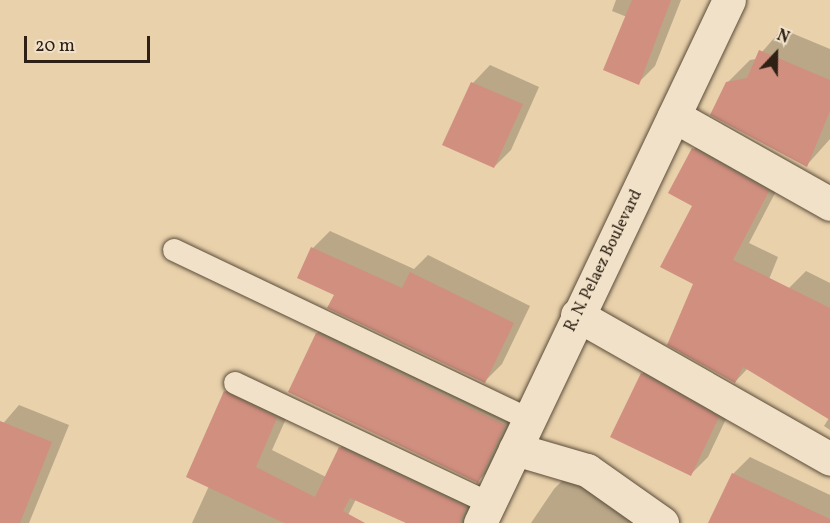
<!DOCTYPE html>
<html>
<head>
<meta charset="utf-8">
<style>
	body { margin:0 }
	#map { position:relative; width:830px; height:523px; overflow:hidden; background:#e8d1ab; font-family:Vollkorn,serif }
	div>[style] { position:absolute }
	[style*='--x'] { left:calc(var(--x)*1px); top:calc(var(--y)*1px); width:calc(var(--w)*1px); rotate:calc(var(--a)*1deg) }
	.shadow>* { inset:0; background:#0003 }
	.building>* { inset:0; background:#d18f80 }
	.roads { filter:drop-shadow(0 0 2px #5c4c3a) drop-shadow(0 0 2px #5c4c3a) }
	.lane>* { height:22px; margin:-11px; padding:0 11px; transform-origin:11px; border-radius:11px; background:#f0e1c8 }
	.street>* { height:33px; margin:-16.5px; padding:0 16.5px; transform-origin:16.5px; border-radius:16.5px; background:#f0e1c8 }
	.secondary>* { height:33px; margin:-16.5px; padding:0 16.5px; transform-origin:16.5px; border-radius:16.5px; background:#f0e1c8 }
	span { translate:-50% -50%; white-space:nowrap; text-align:center; line-height:1.15; -webkit-text-stroke:6px #f0e1c8; paint-order:stroke }
	.street-label { font-size:16px; color:#2e2014 }
	.north { position:absolute; left:746px; top:24px; width:60px; height:60px; -webkit-text-stroke:4px #f0e1c8; paint-order:stroke; rotate:22deg; font-size:16px; font-weight:700; line-height:24px; text-align:center; color:#2e2014 }
	.north::after { content:''; display:block; margin:auto; width:21px; height:27px; background:#2e2014; clip-path:polygon(50% 0,100% 100%,50% 72%,0 100%) }
	.scale { position:absolute; left:24px; top:36px; width:126px; height:27px; box-sizing:border-box; border:3px solid #2e2014; border-top:0; padding-left:8px; font-size:18px; line-height:21px; white-space:nowrap; color:#2e2014; -webkit-text-stroke:4px #f0e1c8; paint-order:stroke }
</style>
</head>
<body>
<div id="map">
	<div class="shadow">
		<div style="clip-path:polygon(616px 0,681px 0,655px 66px,638px 83px,627px 17px,612px 11px)"></div>
		<div style="clip-path:polygon(782px 29px,830px 49px,830px 139px,806px 166px,728px 82px,750px 60px,756px 59px)"></div>
		<div style="clip-path:polygon(490px 65px,539px 87px,511px 150px,494px 167px,444px 145px,473px 83px)"></div>
		<div style="clip-path:polygon(710px 132px,785px 174px,749px 243px,778px 257px,759px 304px,789px 288px,806px 271px,830px 283px,830px 430px,824px 426px,829px 418px,748px 368px,735px 382px,695px 283px,694px 205px,670px 192px,694px 149px)"></div>
		<div style="clip-path:polygon(330px 231px,414px 269px,428px 255px,530px 306px,502px 364px,485px 381px,336px 294px,313px 248px)"></div>
		<div style="clip-path:polygon(334px 316px,521px 408px,495px 464px,478px 481px,290px 391px,317px 333px)"></div>
		<div style="clip-path:polygon(659px 357px,735px 400px,708px 457px,691px 474px,642px 374px)"></div>
		<div style="clip-path:polygon(242px 374px,294px 401px,272px 450px,326px 477px,340px 448px,357px 431px,482px 490px,465px 523px,413px 523px,356px 499px,344px 523px,192px 523px,209px 486px,188px 476px,225px 392px)"></div>
		<div style="clip-path:polygon(19px 405px,69px 425px,29px 523px,0 523px,0 427px)"></div>
		<div style="clip-path:polygon(750px 457px,830px 495px,830px 523px,710px 523px,733px 474px)"></div>
		<div style="clip-path:polygon(576px 467px,661px 523px,531px 523px,554px 489px)"></div>
	</div>
	<div class="building">
		<div style="clip-path:polygon(632px 0,671px 0,639px 85px,603px 70px)"></div>
		<div style="clip-path:polygon(759px 50px,830px 80px,830px 111px,807px 167px,710px 115px,726px 82px,747px 78px)"></div>
		<div style="clip-path:polygon(471px 82px,523px 104px,494px 168px,442px 145px)"></div>
		<div style="clip-path:polygon(692px 148px,769px 191px,733px 260px,830px 308px,830px 420px,743px 367px,735px 383px,667px 345px,693px 284px,660px 267px,692px 206px,668px 193px)"></div>
		<div style="clip-path:polygon(311px 247px,402px 288px,410px 272px,514px 323px,485px 383px,327px 308px,334px 295px,297px 278px)"></div>
		<div style="clip-path:polygon(316px 333px,505px 425px,478px 483px,288px 392px)"></div>
		<div style="clip-path:polygon(641px 373px,719px 417px,691px 476px,610px 437px)"></div>
		<div style="clip-path:polygon(224px 391px,277px 418px,256px 467px,315px 497px,339px 447px,466px 507px,459px 523px,406px 523px,350px 498px,343px 511px,365px 523px,284px 523px,186px 477px)"></div>
		<div style="clip-path:polygon(0 421px,52px 442px,20px 523px,0 523px)"></div>
		<div style="clip-path:polygon(732px 473px,830px 519px,830px 523px,708px 523px)"></div>
	</div>
	<div class="roads">
		<div class="lane">
			<div style="--x:174;--y:250;--w:393;--a:25.5"></div>
			<div style="--x:235;--y:383;--w:281;--a:25.3"></div>
		</div>
		<div class="street">
			<div style="--x:674;--y:116;--w:179;--a:29.4"></div>
			<div style="--x:577;--y:315;--w:291;--a:29.6"></div>
			<div style="--x:515;--y:449;--w:75;--a:16.3"></div>
			<div style="--x:587;--y:470;--w:92;--a:35.2"></div>
		</div>
		<div class="secondary">
			<div style="--x:480;--y:523;--w:579;--a:-64.54"></div>
		</div>
	</div>
	<div class="street-label">
		<span style="left:604px;top:261px;rotate:-64deg">R. N. Pelaez Boulevard</span>
	</div>
	<div class="north">N</div>
	<div class="scale">20 m</div>
</div>
</body>
</html>
